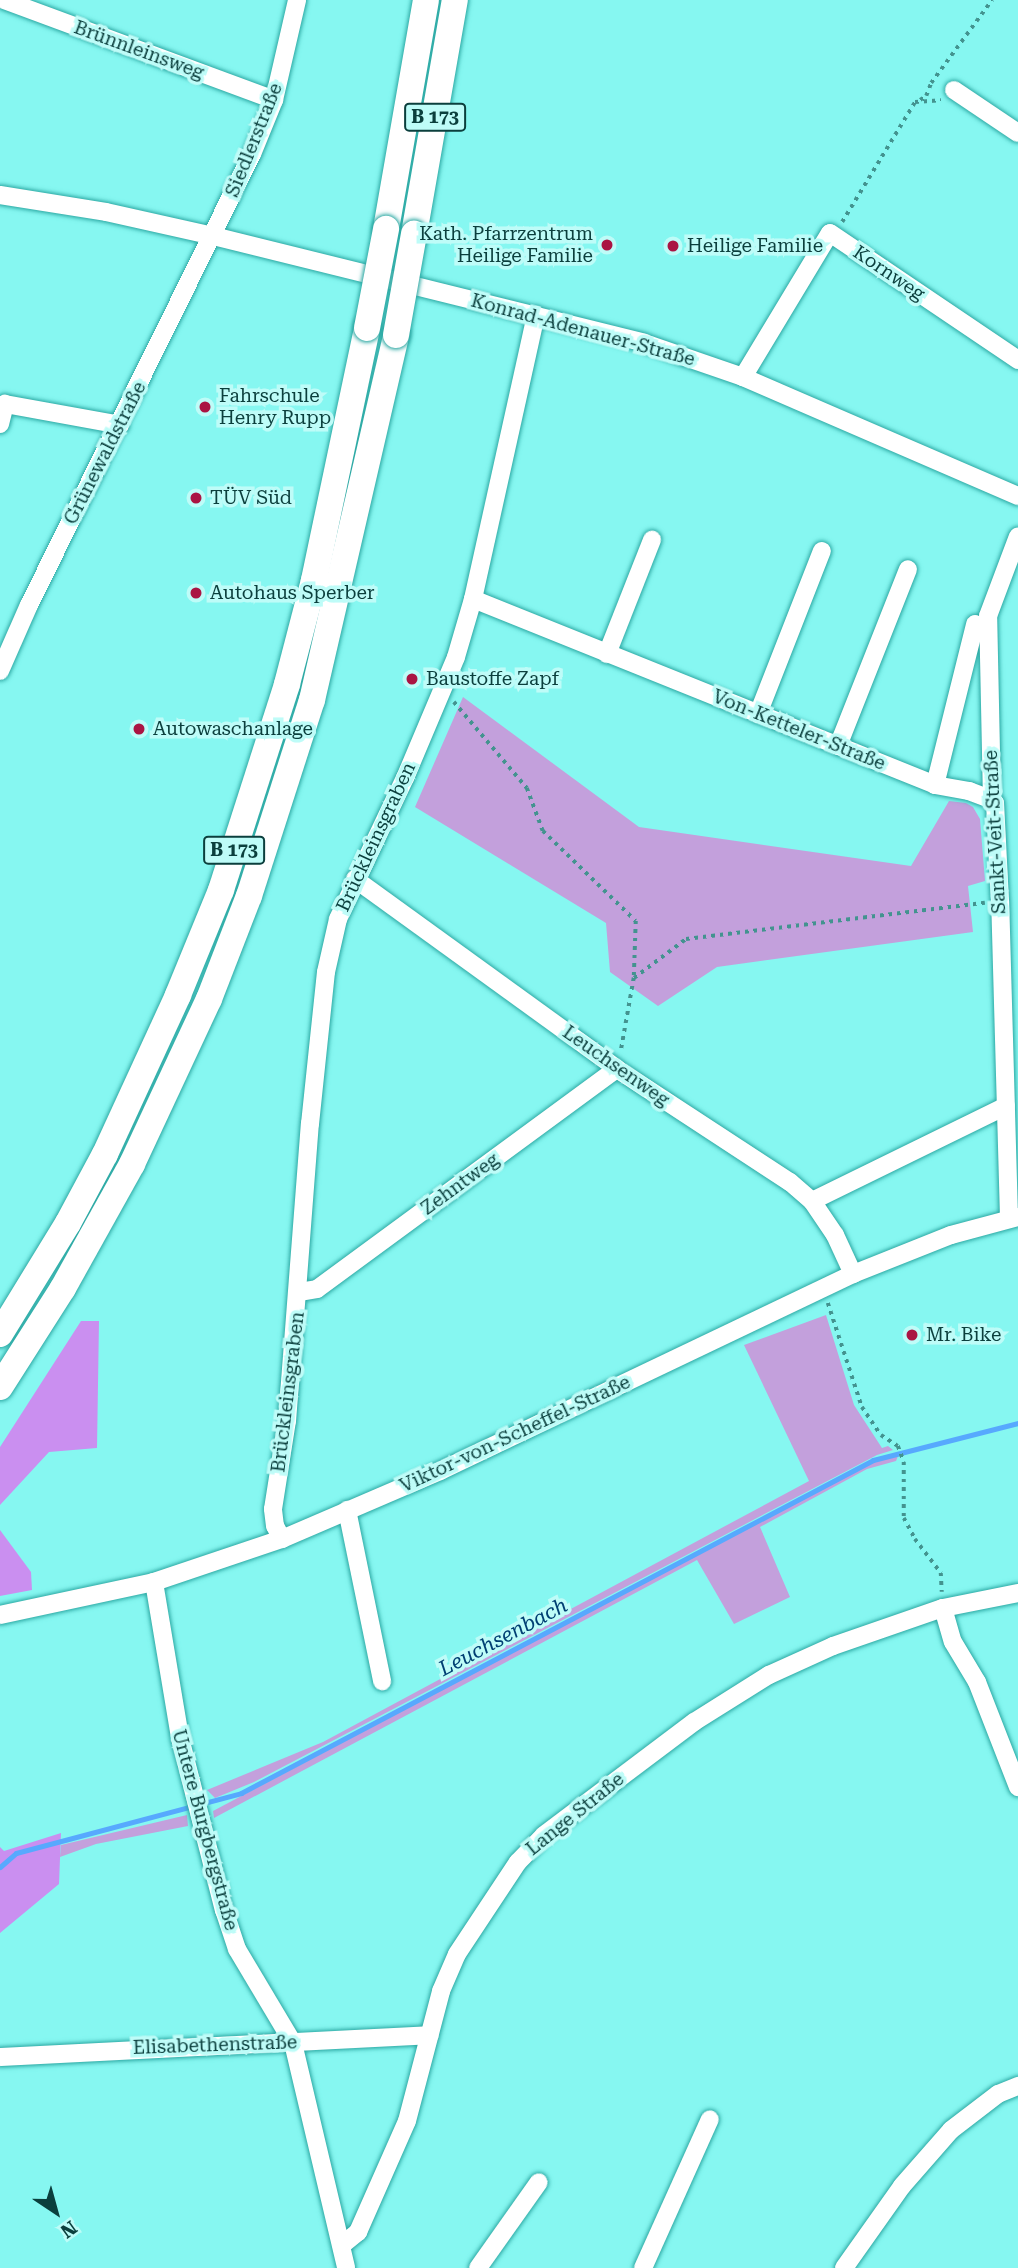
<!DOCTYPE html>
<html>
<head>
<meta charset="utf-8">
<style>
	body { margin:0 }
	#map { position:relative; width:1018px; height:2268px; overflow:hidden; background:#86f7f1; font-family:"Roboto Serif",serif }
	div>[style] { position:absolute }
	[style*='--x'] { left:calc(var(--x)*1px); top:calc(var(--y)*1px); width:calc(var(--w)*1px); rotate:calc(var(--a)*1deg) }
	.green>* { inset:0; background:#c3a0dc }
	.forest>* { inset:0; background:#ca8ff0 }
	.stream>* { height:5px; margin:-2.5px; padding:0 2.5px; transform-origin:2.5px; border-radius:2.5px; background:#57a9fe }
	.path>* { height:3.5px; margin-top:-1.75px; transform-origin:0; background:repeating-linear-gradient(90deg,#43938f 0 3.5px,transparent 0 8.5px) }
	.roads { filter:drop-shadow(0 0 2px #2ca8a3) drop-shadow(0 0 2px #2ca8a3) }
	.minor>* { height:18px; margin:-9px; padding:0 9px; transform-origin:9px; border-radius:9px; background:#fff }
	.highway>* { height:26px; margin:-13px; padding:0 13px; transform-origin:13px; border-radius:13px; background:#fff }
	.bridges { filter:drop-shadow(0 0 2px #2ca8a3) drop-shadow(0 0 2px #2ca8a3) }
	.highway-bridge>* { height:26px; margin:-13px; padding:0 13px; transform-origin:13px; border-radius:13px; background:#fff }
	.dots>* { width:19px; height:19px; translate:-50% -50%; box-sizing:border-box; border:4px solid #befcf8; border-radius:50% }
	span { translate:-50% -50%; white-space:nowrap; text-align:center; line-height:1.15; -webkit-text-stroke:7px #befcf8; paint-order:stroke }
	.shield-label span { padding:2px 5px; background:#befcf8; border:2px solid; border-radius:5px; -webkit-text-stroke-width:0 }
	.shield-label { font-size:18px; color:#0b3f3d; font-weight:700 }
	.street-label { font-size:19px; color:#0b3f3d }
	.poi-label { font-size:19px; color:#0b3f3d }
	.right { translate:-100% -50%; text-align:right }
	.left { translate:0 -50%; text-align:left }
	.water-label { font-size:21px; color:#003f73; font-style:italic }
	.north { position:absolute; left:21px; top:2177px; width:70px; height:70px; -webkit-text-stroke:5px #befcf8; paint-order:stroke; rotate:144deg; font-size:19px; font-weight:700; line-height:28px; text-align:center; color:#0b3f3d }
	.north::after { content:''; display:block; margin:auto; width:24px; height:32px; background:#0b3f3d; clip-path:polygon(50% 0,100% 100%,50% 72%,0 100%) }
</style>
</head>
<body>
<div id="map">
	<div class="green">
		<div style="clip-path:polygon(463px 697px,639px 827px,911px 866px,949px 801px,966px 803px,973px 807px,980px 819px,985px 881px,968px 886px,973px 932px,717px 967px,658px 1006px,610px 972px,606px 923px,415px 807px)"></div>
		<div style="clip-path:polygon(826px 1315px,854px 1405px,882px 1448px,888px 1446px,893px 1450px,877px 1455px,254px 1782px,215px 1798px,207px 1790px,323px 1742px,809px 1481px,744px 1345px)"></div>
		<div style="clip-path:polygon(898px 1456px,896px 1461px,867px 1469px,760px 1527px,790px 1597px,734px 1624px,697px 1560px,214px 1818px,213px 1811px,873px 1462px)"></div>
		<div style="clip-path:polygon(187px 1815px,188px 1826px,96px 1844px,60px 1857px,61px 1845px)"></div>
	</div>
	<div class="forest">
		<div style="clip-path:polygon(81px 1321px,99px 1321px,97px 1448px,49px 1452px,0 1505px,0 1447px)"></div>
		<div style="clip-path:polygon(0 1530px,31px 1572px,32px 1590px,0 1596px)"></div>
		<div style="clip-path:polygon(61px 1833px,59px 1884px,0 1933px,0 1847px,4px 1851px)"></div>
	</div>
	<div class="stream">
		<div style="--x:0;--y:1867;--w:21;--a:-41"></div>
		<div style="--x:16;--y:1853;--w:233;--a:-14.9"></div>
		<div style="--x:241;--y:1793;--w:714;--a:-27.78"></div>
		<div style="--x:873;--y:1460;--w:150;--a:-14.3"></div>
	</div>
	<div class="path">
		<div style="--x:920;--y:100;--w:7;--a:-34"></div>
		<div style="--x:926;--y:96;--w:14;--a:-69"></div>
		<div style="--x:931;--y:83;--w:103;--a:-53.7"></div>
		<div style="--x:842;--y:222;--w:140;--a:-58.7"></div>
		<div style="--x:915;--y:102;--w:26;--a:-4"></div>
		<div style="--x:454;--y:702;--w:113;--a:49.7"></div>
		<div style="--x:527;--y:788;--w:46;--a:69.6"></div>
		<div style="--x:543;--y:831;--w:129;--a:44.1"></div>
		<div style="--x:636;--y:921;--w:57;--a:92"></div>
		<div style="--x:634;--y:978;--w:74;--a:100.1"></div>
		<div style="--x:634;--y:978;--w:65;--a:-36.9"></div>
		<div style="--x:686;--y:939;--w:301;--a:-6.9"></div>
		<div style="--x:828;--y:1303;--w:109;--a:71.9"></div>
		<div style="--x:862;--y:1407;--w:34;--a:56"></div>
		<div style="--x:881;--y:1435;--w:20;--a:33"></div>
		<div style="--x:898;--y:1446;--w:17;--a:69"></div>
		<div style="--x:904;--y:1462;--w:56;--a:90"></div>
		<div style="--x:904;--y:1518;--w:24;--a:62"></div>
		<div style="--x:915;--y:1539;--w:43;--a:52.6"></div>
		<div style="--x:941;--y:1573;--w:19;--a:87"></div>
	</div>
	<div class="roads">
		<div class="minor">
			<div style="--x:4;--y:0;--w:288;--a:20.3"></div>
			<div style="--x:954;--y:90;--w:77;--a:33.9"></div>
			<div style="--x:0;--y:195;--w:107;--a:9.1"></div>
			<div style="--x:106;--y:212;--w:110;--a:12.6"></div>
			<div style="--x:213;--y:236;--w:444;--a:13.9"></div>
			<div style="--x:644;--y:343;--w:105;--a:19"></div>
			<div style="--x:743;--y:377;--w:300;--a:23.4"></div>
			<div style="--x:743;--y:377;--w:168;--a:-58.9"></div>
			<div style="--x:830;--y:233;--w:227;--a:34"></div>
			<div style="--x:0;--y:424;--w:21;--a:-76"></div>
			<div style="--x:5;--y:404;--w:117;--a:10.3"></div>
			<div style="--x:473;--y:599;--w:498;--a:21.9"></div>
			<div style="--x:935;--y:785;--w:35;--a:10"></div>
			<div style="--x:969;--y:791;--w:25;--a:21"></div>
			<div style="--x:607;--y:654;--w:123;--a:-68.5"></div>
			<div style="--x:0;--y:671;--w:72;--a:-66.3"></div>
			<div style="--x:29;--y:605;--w:503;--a:-63.69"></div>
			<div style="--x:252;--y:154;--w:58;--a:-67.8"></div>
			<div style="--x:274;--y:100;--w:103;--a:-77"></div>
			<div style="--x:758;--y:714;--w:175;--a:-68.6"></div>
			<div style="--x:838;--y:746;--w:190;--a:-68.4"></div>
			<div style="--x:935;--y:785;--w:166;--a:-76"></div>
			<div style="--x:355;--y:879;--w:324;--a:35.9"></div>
			<div style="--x:617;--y:1069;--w:207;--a:33.2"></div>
			<div style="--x:790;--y:1182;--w:29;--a:41"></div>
			<div style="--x:812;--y:1201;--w:41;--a:55.9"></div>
			<div style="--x:835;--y:1235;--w:43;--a:65.2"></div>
			<div style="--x:812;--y:1201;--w:216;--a:-26.1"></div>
			<div style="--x:1009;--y:1218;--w:317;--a:-91.6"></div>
			<div style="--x:1000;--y:901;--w:98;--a:-92.9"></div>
			<div style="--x:995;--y:803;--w:4;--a:-135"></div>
			<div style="--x:992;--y:800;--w:184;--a:-91.2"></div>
			<div style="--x:988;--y:616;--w:85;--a:-69.4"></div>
			<div style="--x:299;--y:1292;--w:18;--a:-9"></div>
			<div style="--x:317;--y:1289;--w:372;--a:-36.3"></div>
			<div style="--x:347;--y:1510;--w:175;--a:78.4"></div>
			<div style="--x:282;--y:1539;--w:15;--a:-118"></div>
			<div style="--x:275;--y:1526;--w:17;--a:-97"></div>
			<div style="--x:273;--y:1509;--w:89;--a:-81"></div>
			<div style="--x:287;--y:1421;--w:298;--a:-85.6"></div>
			<div style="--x:310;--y:1124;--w:153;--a:-84"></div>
			<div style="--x:326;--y:972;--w:54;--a:-77.2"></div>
			<div style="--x:338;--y:919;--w:156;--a:-64.6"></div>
			<div style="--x:405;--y:778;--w:131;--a:-67.1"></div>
			<div style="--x:456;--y:657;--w:60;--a:-73.7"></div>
			<div style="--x:473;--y:599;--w:291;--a:-77.5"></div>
			<div style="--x:154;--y:1582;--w:158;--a:80.5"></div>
			<div style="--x:180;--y:1738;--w:178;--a:75.7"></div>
			<div style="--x:224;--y:1910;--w:41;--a:71.6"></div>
			<div style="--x:237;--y:1949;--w:109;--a:59.2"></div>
			<div style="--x:293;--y:2043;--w:231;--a:76.7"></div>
			<div style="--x:943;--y:1608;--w:35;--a:74"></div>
			<div style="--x:953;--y:1642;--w:47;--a:59"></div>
			<div style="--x:977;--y:1682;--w:113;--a:68.7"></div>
			<div style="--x:0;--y:1615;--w:157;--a:-12.1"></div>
			<div style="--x:154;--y:1582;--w:135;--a:-18.6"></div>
			<div style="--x:282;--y:1539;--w:172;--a:-23.3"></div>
			<div style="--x:440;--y:1471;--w:458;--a:-25.5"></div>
			<div style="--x:853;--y:1274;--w:105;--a:-21.7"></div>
			<div style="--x:951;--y:1235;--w:69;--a:-15"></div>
			<div style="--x:0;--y:2057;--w:430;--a:-2.9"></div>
			<div style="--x:342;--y:2245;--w:21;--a:-39"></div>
			<div style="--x:358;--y:2232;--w:121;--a:-66.2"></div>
			<div style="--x:407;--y:2121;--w:134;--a:-75.3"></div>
			<div style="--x:441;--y:1991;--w:40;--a:-66.6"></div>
			<div style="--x:457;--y:1954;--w:110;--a:-56.5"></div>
			<div style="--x:518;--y:1862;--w:37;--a:-46"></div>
			<div style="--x:544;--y:1835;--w:188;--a:-37"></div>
			<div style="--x:694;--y:1722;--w:89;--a:-32.1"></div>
			<div style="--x:769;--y:1675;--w:70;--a:-24.4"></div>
			<div style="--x:833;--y:1646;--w:116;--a:-19.1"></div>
			<div style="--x:943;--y:1608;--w:76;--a:-11.3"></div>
			<div style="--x:478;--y:2268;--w:105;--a:-54.7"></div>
			<div style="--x:643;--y:2268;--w:163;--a:-65.8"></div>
			<div style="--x:844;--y:2268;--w:100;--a:-54.7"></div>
			<div style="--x:902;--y:2186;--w:74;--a:-48.8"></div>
			<div style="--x:951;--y:2130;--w:59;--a:-37.5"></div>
			<div style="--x:998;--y:2094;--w:22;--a:-22"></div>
		</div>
		<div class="highway">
			<div style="--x:386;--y:229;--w:232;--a:-80.1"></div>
			<div style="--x:414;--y:234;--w:238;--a:-80.1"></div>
			<div style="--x:0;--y:1334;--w:130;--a:-58.5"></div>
			<div style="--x:68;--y:1223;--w:78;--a:-61.8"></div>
			<div style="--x:105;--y:1154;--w:175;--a:-65.3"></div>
			<div style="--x:178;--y:995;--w:113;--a:-67.7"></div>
			<div style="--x:221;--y:890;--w:216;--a:-72.2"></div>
			<div style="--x:287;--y:684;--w:107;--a:-75.4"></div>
			<div style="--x:314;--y:580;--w:258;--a:-78.1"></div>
			<div style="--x:0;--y:1387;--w:117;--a:-57.5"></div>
			<div style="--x:63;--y:1288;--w:142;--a:-60.9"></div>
			<div style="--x:132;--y:1164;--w:182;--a:-65"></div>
			<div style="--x:209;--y:999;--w:110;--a:-68.8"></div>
			<div style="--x:249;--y:896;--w:206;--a:-72.2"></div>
			<div style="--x:312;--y:700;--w:375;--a:-77"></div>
		</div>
	</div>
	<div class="bridges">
		<div class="highway-bridge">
			<div style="--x:367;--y:328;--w:101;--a:-79.1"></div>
			<div style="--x:396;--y:335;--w:103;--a:-79.9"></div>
		</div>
	</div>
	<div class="dots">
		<div style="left:607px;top:245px;background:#aa1443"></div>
		<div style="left:673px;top:246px;background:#aa1443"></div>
		<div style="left:205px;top:407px;background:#aa1443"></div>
		<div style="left:196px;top:498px;background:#aa1443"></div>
		<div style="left:196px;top:593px;background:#aa1443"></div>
		<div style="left:412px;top:679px;background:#aa1443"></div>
		<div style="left:139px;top:729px;background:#aa1443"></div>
		<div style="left:912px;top:1335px;background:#aa1443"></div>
	</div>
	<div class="shield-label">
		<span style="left:435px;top:117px">B 173</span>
		<span style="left:234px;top:850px">B 173</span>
	</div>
	<div class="street-label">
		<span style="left:139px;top:50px;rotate:20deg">Brünnleinsweg</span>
		<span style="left:254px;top:140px;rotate:-68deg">Siedlerstraße</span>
		<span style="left:889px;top:273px;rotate:34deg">Kornweg</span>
		<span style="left:583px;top:330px;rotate:15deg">Konrad-Adenauer-Straße</span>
		<span style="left:105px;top:453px;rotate:-63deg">Grünewaldstraße</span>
		<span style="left:799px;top:730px;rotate:22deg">Von-Ketteler-Straße</span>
		<span style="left:995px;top:832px;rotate:-93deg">Sankt-Veit-Straße</span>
		<span style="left:376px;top:837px;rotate:-65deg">Brückleinsgraben</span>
		<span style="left:616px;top:1066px;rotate:35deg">Leuchsenweg</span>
		<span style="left:460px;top:1184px;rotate:-36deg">Zehntweg</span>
		<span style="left:288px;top:1392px;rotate:-83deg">Brückleinsgraben</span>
		<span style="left:515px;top:1434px;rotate:-25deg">Viktor-von-Scheffel-Straße</span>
		<span style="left:575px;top:1814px;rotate:-39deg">Lange Straße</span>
		<span style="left:205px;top:1830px;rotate:75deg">Untere Burgbergstraße</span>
		<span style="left:215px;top:2045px;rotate:-2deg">Elisabethenstraße</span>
	</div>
	<div class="poi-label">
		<span class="right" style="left:593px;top:245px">Kath. Pfarrzentrum<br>Heilige Familie</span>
		<span class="left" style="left:687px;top:246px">Heilige Familie</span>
		<span class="left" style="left:219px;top:407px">Fahrschule<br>Henry Rupp</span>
		<span class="left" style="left:210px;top:498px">TÜV Süd</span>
		<span class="left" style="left:210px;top:593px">Autohaus Sperber</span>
		<span class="left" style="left:426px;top:679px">Baustoffe Zapf</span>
		<span class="left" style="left:153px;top:729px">Autowaschanlage</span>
		<span class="left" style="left:926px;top:1335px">Mr. Bike</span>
	</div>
	<div class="water-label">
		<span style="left:503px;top:1637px;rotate:-28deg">Leuchsenbach</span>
	</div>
	<div class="north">N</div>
</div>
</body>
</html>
